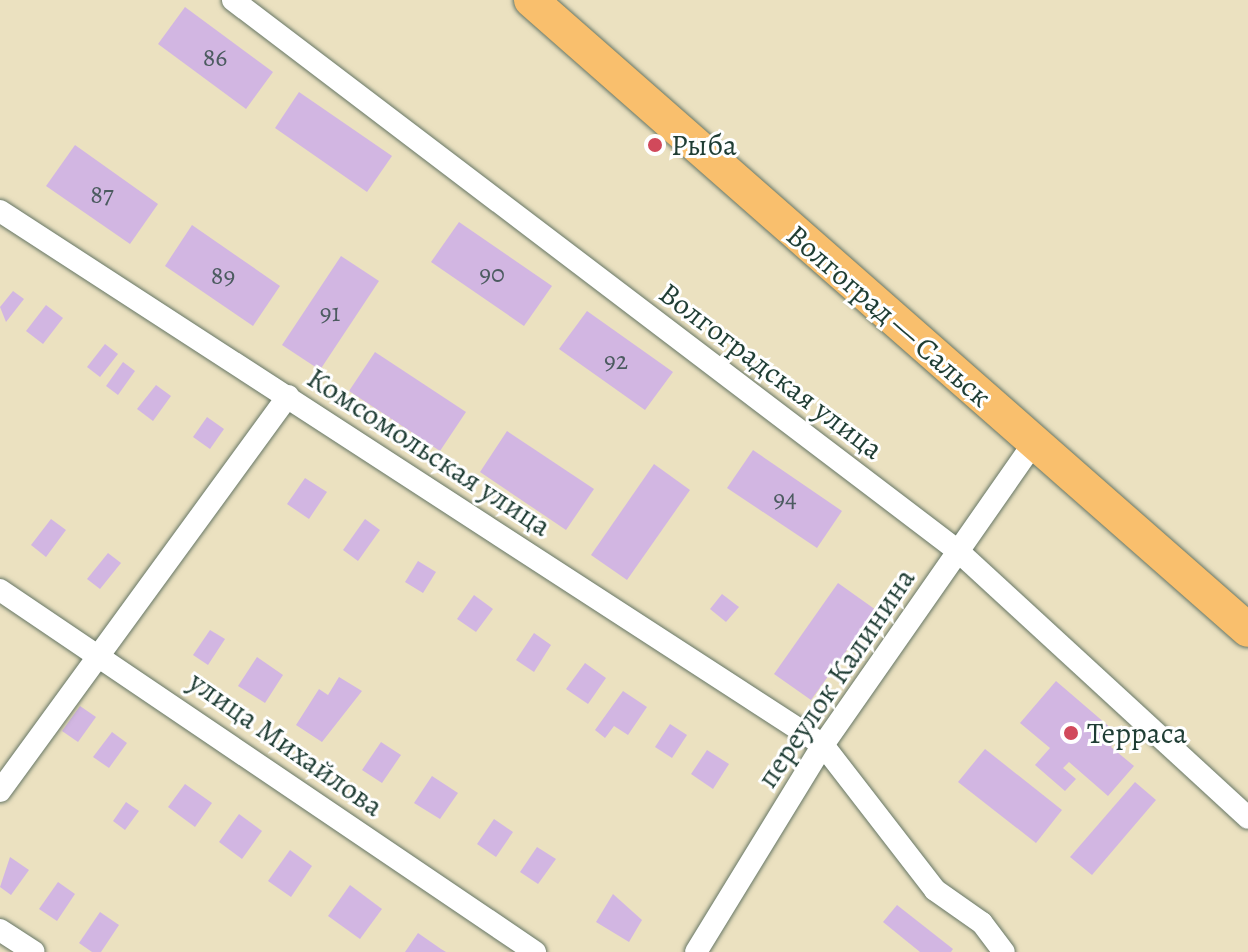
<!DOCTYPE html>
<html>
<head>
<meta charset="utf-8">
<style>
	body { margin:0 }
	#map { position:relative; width:1248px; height:952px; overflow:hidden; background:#ebe1c0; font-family:Alegreya,serif }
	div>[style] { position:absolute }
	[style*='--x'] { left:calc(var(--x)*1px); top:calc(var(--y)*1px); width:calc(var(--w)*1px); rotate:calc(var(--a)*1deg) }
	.building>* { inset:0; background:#d2b6e2 }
	.roads { filter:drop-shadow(0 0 2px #667665) drop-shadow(0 0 2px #667665) }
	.minor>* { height:22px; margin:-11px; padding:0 11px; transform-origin:11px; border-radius:11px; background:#fff }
	.primary>* { height:34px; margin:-17px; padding:0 17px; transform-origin:17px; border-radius:17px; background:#f9bf6d }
	.dots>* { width:22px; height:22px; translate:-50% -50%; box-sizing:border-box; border:4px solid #fff; border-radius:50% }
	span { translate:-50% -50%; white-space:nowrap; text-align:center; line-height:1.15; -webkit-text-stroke:6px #fff; paint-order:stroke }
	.number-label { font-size:26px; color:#4c5b60 }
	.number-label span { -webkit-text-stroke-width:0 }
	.poi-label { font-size:30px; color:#1f3d34 }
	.left { translate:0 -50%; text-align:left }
	.street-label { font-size:30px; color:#1f3d34 }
</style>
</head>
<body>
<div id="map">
	<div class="building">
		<div style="clip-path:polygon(185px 7px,273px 72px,246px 109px,158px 44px)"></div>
		<div style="clip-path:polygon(299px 92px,392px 156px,367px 192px,275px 128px)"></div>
		<div style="clip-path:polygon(75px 145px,158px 204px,130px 244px,46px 186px)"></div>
		<div style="clip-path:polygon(459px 222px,552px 286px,524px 326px,431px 262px)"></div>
		<div style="clip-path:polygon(192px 225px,280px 286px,253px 326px,165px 266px)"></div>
		<div style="clip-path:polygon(341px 256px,379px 281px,320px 370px,282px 345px)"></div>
		<div style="clip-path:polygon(13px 291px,24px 299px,6px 322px,0 307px)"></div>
		<div style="clip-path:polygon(46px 305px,63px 318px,43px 344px,26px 331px)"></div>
		<div style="clip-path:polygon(587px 311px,673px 372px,645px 410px,559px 349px)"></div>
		<div style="clip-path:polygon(105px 344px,118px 354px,100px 377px,87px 367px)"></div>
		<div style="clip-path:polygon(375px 352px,466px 412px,440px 451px,349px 391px)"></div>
		<div style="clip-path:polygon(123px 362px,135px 371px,118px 395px,106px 386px)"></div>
		<div style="clip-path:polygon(156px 385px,171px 396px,153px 421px,137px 409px)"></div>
		<div style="clip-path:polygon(207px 417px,224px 429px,210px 449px,193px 437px)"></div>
		<div style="clip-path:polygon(507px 431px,594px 489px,566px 530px,480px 472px)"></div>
		<div style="clip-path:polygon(753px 450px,842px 511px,817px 548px,727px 488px)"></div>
		<div style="clip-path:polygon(654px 464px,690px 490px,627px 580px,591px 555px)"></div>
		<div style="clip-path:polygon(305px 478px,327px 492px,309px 519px,287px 504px)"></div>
		<div style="clip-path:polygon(51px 519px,66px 530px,46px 557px,31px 545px)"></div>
		<div style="clip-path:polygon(365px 519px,380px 530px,358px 561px,343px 550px)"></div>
		<div style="clip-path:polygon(108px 553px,121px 563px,100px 589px,87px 579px)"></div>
		<div style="clip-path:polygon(418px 561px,436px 572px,423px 593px,405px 582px)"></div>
		<div style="clip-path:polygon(838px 583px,876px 610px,811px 700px,774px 674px)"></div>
		<div style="clip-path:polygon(722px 594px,739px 607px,726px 622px,710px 609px)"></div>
		<div style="clip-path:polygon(474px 595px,493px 609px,476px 632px,457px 619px)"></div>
		<div style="clip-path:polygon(210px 630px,225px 639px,208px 665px,193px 655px)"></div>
		<div style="clip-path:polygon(534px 633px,551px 645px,534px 672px,516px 660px)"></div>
		<div style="clip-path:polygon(257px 657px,283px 675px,265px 703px,238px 686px)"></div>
		<div style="clip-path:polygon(585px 663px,606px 678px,588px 704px,566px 689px)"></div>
		<div style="clip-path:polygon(339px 677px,362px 691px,322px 742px,296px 725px,319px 689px,328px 695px)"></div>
		<div style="clip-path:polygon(1056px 681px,1120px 736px,1111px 747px,1134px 766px,1108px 796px,1069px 762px,1063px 768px,1076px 779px,1065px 791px,1035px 765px,1050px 748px,1020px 723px)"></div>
		<div style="clip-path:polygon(623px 691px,647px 707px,628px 735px,614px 726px,605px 738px,595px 730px)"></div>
		<div style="clip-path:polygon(80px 706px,96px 717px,78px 742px,62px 731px)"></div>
		<div style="clip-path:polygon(670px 724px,687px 735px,672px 758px,655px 747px)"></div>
		<div style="clip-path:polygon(112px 732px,127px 743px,109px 768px,93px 757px)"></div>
		<div style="clip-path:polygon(381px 742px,401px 755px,382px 783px,362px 770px)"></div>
		<div style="clip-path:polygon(985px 749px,1062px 810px,1036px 843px,958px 782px)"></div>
		<div style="clip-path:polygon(707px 750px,729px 764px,713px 789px,691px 774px)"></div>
		<div style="clip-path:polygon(432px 776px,458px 793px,440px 819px,414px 803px)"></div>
		<div style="clip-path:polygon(1135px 782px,1156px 800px,1092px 875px,1070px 857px)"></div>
		<div style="clip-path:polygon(185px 784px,212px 803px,195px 827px,168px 807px)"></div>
		<div style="clip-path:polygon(126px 802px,139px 811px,125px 830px,113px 821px)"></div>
		<div style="clip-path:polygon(239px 814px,262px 831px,242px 859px,219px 842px)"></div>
		<div style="clip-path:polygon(494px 819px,513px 832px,496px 857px,477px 844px)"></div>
		<div style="clip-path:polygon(537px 847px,556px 859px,538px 884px,520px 872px)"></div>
		<div style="clip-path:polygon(290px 850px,312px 866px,291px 897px,268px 881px)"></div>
		<div style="clip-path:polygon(10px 857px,29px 870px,11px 895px,0 887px)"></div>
		<div style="clip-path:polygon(58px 882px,75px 894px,57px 921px,39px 909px)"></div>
		<div style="clip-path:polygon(350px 885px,382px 909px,360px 939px,328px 916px)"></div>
		<div style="clip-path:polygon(613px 894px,642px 920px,629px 942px,596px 922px)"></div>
		<div style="clip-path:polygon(897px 905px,953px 949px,951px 952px,920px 952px,883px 922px)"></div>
		<div style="clip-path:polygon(100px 912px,119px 925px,101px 952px,92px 952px,79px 943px)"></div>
		<div style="clip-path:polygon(418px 933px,441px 949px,446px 952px,405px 952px)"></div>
	</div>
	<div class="roads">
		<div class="minor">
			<div style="--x:233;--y:0;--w:911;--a:37.23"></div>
			<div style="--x:958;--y:551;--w:394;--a:42.6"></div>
			<div style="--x:0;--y:211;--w:981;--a:32.98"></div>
			<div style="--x:823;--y:745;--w:183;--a:52.3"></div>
			<div style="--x:935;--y:890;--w:57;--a:35.1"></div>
			<div style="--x:982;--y:923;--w:36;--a:53"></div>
			<div style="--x:0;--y:590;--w:646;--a:34.08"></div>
			<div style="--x:0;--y:791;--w:489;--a:-53.9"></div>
			<div style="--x:0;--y:930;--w:40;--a:32.9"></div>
			<div style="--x:696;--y:952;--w:243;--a:-58.5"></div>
			<div style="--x:823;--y:745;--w:368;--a:-55.1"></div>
		</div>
		<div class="primary">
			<div style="--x:531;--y:0;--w:954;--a:41.3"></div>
		</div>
	</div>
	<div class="dots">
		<div style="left:655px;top:145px;background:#d1495b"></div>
		<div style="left:1071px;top:733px;background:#d1495b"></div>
	</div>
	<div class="number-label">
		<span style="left:215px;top:58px">86</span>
		<span style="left:102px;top:195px">87</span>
		<span style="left:492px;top:274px">90</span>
		<span style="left:223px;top:276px">89</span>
		<span style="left:330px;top:313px">91</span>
		<span style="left:616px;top:361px">92</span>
		<span style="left:785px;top:499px">94</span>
	</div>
	<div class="poi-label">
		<span class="left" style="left:671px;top:145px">Рыба</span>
		<span class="left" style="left:1087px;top:733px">Терраса</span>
	</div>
	<div class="street-label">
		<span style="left:889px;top:316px;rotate:41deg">Волгоград — Сальск</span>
		<span style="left:771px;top:371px;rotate:37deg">Волгоградская улица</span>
		<span style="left:429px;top:452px;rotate:33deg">Комсомольская улица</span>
		<span style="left:836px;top:678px;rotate:-56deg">переулок Калинина</span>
		<span style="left:286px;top:744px;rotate:35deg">улица Михайлова</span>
	</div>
</div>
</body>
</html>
